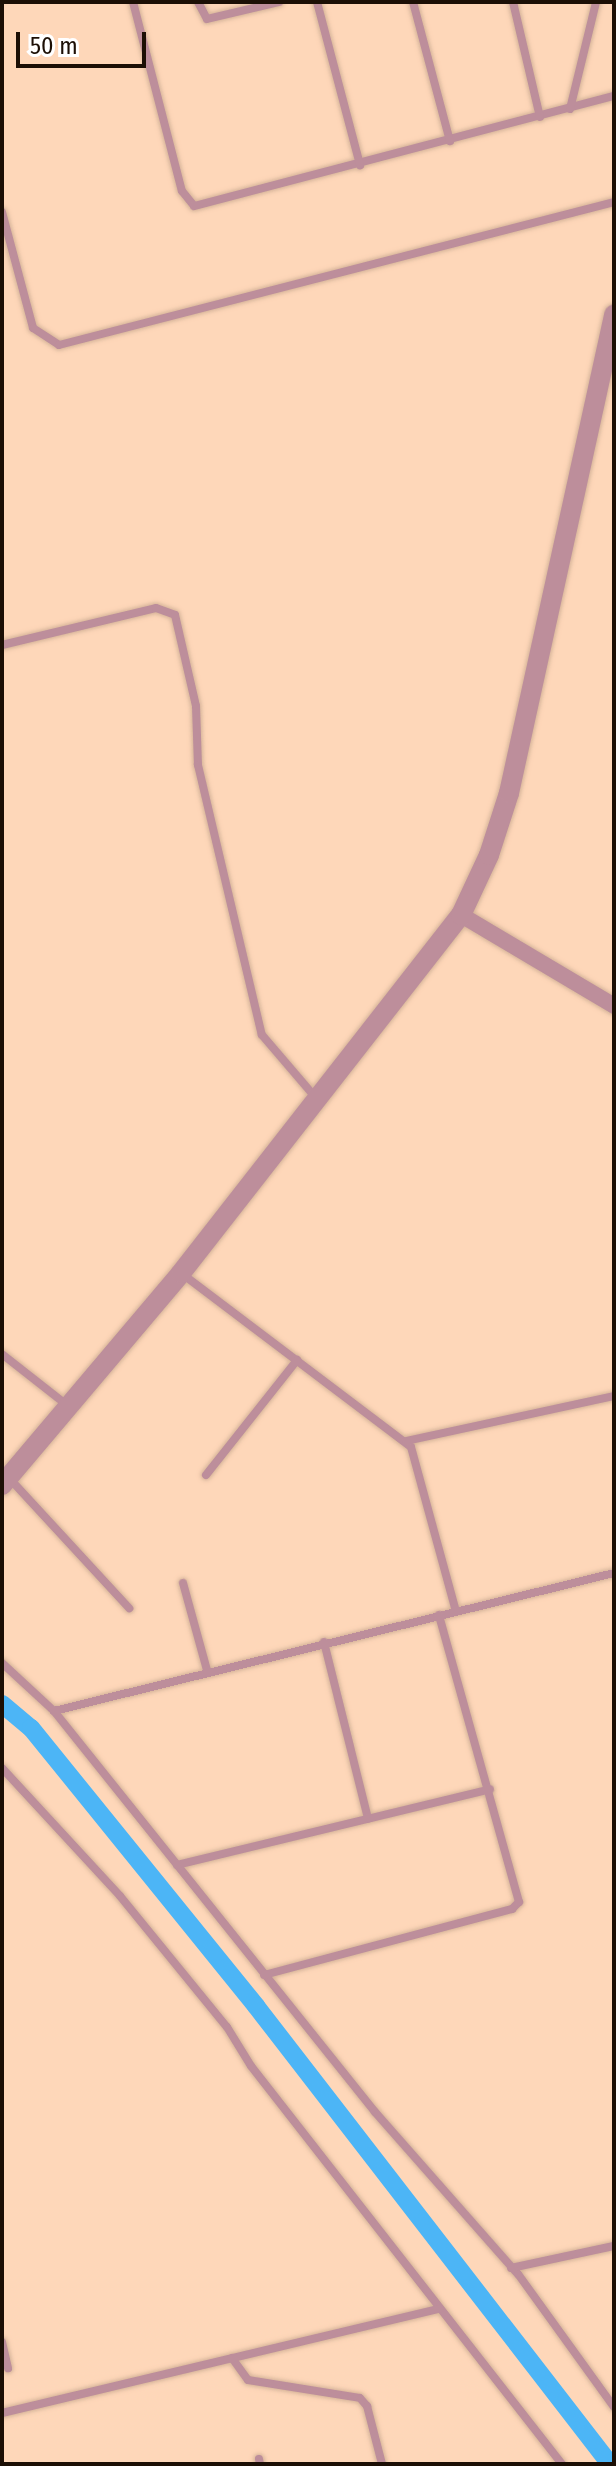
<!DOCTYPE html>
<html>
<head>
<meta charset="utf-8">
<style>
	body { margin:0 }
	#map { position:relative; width:616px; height:2466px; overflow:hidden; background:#fed7b9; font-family:"Fira Sans Condensed",sans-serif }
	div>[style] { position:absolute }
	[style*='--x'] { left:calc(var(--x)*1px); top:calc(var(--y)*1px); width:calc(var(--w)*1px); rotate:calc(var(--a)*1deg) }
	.canal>* { height:18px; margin:-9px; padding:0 9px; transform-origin:9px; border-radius:9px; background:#4cb5f6 }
	.roads { filter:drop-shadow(0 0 2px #d5b399) drop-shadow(0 0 2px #d5b399) }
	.service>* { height:8px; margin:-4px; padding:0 4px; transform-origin:4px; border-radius:4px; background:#bd8e9b }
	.minor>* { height:16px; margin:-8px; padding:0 8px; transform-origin:8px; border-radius:8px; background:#bd8e9b }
	.tertiary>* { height:20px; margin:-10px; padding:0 10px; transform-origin:10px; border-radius:10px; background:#bd8e9b }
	span { translate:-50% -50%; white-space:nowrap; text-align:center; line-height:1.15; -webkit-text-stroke:6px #fff; paint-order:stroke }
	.frame { position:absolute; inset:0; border:4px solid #1c0f05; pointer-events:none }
	.scale { position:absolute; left:16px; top:32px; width:130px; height:36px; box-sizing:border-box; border:4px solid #1c0f05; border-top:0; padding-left:10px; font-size:24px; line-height:28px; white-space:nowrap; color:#1c0f05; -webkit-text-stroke:6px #fff; paint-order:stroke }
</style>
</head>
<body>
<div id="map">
	<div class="canal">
		<div style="--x:2;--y:1704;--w:38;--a:40"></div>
		<div style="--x:31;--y:1728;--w:358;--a:51"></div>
		<div style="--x:256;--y:2006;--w:579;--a:52.3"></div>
	</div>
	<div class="roads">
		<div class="service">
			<div style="--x:133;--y:2;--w:195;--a:75.5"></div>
			<div style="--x:182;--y:191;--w:19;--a:51"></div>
			<div style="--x:194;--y:206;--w:434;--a:-14.7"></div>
			<div style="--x:198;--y:2;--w:19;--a:62"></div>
			<div style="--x:207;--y:19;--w:74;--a:-13.3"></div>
			<div style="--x:317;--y:2;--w:169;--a:75.2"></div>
			<div style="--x:413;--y:2;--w:144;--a:75.1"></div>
			<div style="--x:513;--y:2;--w:118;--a:76.8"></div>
			<div style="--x:570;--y:109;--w:110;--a:-76.3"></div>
			<div style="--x:2;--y:212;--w:120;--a:75"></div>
			<div style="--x:33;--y:328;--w:31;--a:33"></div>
			<div style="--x:59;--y:345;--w:573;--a:-14.45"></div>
			<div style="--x:2;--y:645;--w:158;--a:-13.5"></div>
			<div style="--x:156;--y:608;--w:20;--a:20"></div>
			<div style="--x:175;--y:615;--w:93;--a:77"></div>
			<div style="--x:196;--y:706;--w:59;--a:88.1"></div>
			<div style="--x:198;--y:765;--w:277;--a:76.7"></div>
			<div style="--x:262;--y:1035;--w:83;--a:49.4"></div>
			<div style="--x:181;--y:1273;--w:288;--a:37.1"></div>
			<div style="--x:411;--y:1447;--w:170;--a:74.7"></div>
			<div style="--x:2;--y:1354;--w:84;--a:38.2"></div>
			<div style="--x:406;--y:1441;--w:213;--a:-12.2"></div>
			<div style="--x:206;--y:1475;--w:147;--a:-51.6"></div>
			<div style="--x:10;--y:1479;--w:176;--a:47.3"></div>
			<div style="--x:183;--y:1583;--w:90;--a:74.6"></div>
			<div style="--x:324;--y:1642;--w:182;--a:76"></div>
			<div style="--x:2;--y:1663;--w:71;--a:42.7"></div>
			<div style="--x:54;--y:1711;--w:514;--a:51.32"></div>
			<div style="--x:375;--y:2112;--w:216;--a:48.6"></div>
			<div style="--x:518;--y:2274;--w:164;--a:54.2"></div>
			<div style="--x:54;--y:1711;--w:577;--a:-13.84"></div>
			<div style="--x:2;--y:1768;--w:174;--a:47.3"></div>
			<div style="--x:120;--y:1896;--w:169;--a:50.8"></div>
			<div style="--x:227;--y:2027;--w:46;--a:58.4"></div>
			<div style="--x:251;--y:2066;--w:505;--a:52"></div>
			<div style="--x:177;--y:1865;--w:322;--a:-13.6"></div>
			<div style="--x:264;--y:1975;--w:257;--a:-14.9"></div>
			<div style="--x:512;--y:1909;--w:10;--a:-45"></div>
			<div style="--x:519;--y:1902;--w:298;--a:-105.6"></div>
			<div style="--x:511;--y:2268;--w:105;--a:-12.1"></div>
			<div style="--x:2;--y:2342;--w:27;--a:77"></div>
			<div style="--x:232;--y:2358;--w:27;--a:54"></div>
			<div style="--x:248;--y:2380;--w:113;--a:9.1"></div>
			<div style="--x:360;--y:2398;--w:11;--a:49"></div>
			<div style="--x:367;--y:2406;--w:60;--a:75.5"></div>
			<div style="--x:2;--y:2413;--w:450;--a:-13.4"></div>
			<div style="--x:259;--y:2459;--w:5;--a:79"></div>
		</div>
		<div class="minor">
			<div style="--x:461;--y:915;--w:178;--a:30.7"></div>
		</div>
		<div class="tertiary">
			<div style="--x:2;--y:1485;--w:277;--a:-49.8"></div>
			<div style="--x:181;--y:1273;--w:454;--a:-52"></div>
			<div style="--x:461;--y:915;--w:66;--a:-65"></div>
			<div style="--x:489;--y:855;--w:65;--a:-72.1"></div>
			<div style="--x:509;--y:793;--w:490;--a:-77.6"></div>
		</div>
	</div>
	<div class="frame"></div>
	<div class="scale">50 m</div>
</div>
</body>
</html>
